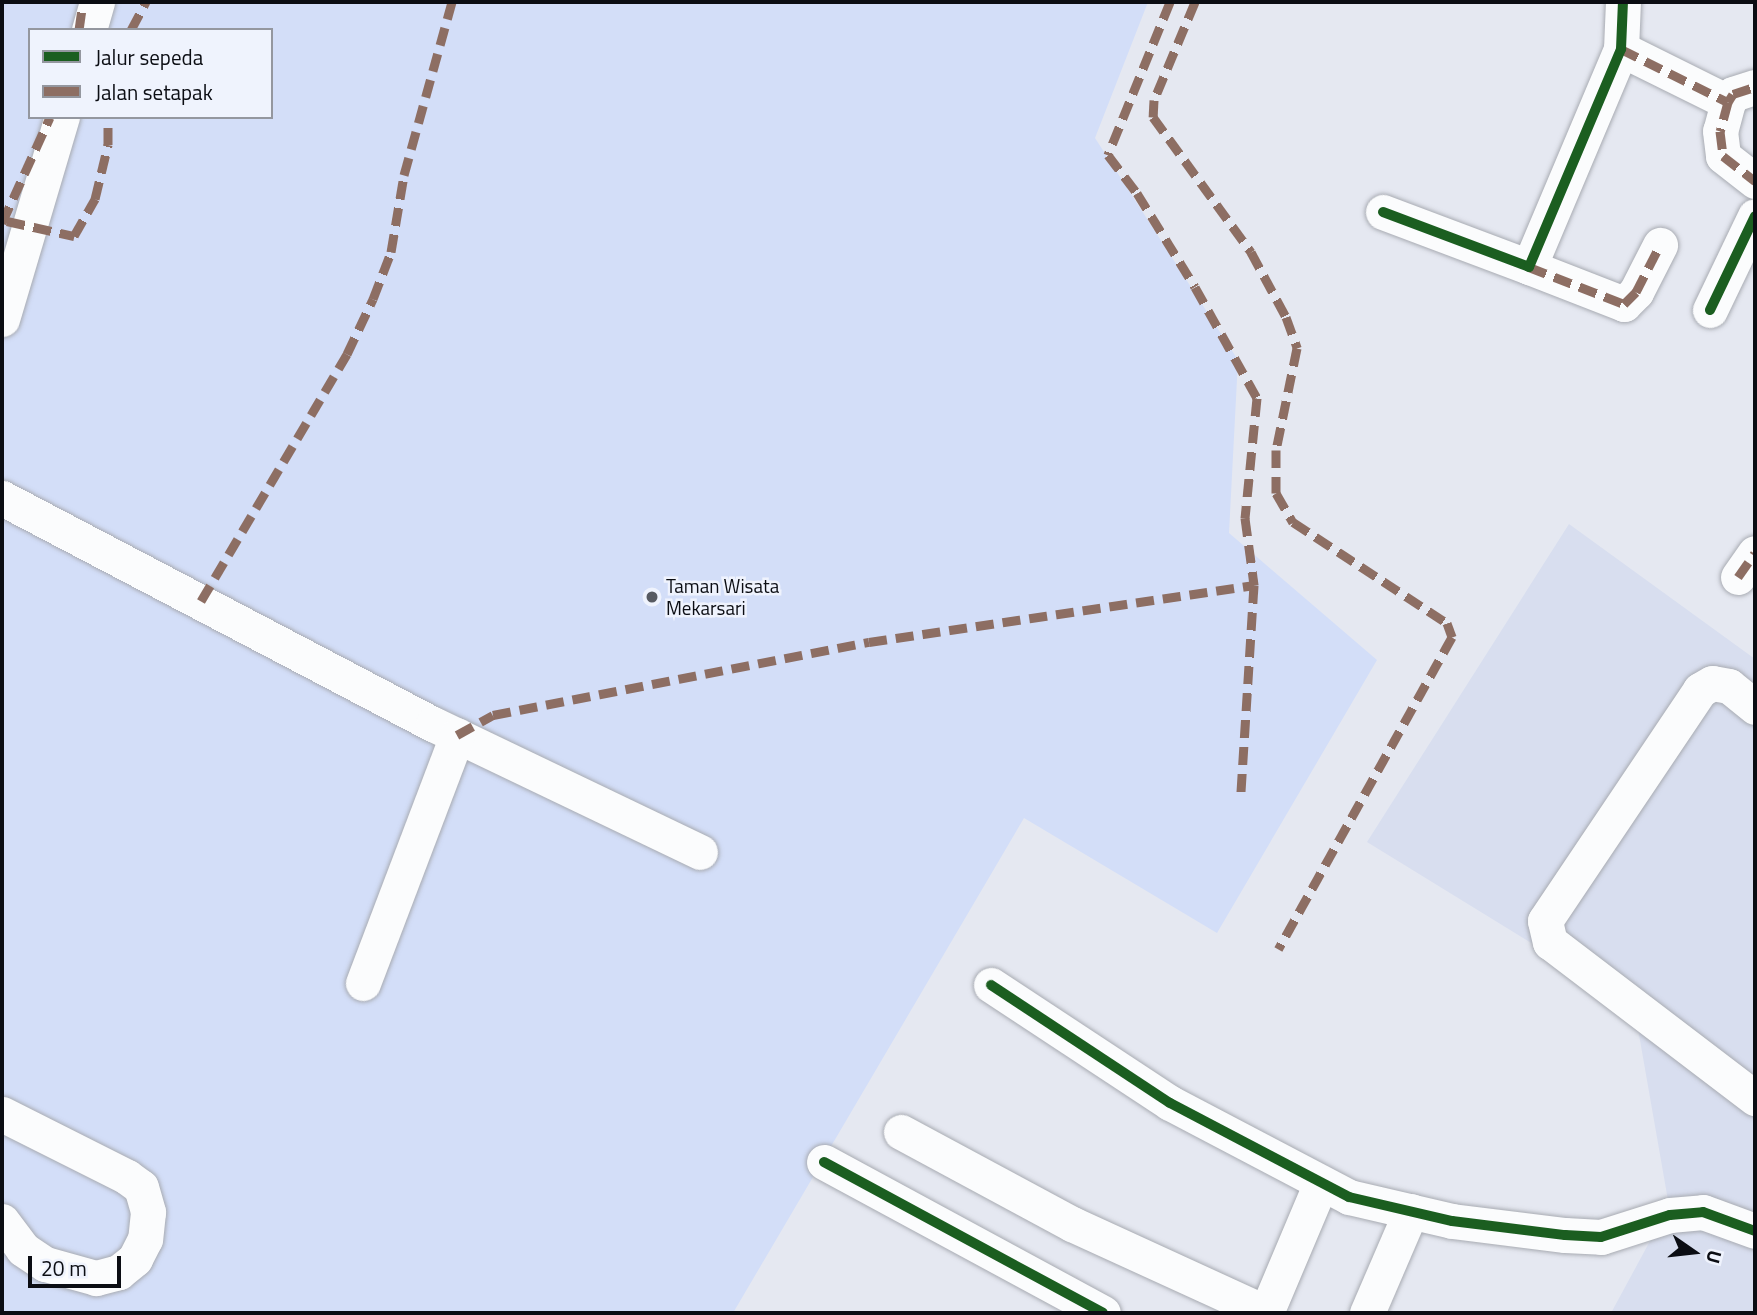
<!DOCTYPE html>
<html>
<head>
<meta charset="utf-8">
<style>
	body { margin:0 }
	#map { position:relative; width:1757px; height:1315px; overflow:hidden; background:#e5e8f1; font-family:"Titillium Web",sans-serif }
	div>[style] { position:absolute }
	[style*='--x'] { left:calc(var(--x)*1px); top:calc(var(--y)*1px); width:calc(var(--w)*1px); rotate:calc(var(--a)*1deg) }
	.built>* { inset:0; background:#d8deef }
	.green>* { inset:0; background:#d3def8 }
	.roads { filter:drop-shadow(0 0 2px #a8abb2) drop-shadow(0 0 2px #a8abb2) }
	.minor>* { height:35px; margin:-17.5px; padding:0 17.5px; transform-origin:17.5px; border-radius:17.5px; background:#fbfcfd }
	.quiet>* { height:9px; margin-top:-4.5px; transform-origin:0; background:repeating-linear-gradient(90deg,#8d6e63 0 18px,transparent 0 27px) }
	.cycleway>* { height:10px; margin:-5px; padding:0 5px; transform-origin:5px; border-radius:5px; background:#1b5e20 }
	.dots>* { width:19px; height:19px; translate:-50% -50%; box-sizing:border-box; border:4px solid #eff3fd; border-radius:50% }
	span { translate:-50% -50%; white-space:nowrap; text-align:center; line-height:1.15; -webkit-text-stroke:5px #eff3fd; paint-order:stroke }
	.poi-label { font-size:19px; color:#0b0d13 }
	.left { translate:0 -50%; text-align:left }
	.frame { position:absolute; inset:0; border:4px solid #0b0d13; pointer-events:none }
	.legend { position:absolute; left:28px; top:28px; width:245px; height:91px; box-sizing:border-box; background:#eff3fd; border:2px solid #94979f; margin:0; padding:9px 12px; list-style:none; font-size:21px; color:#0b0d13 }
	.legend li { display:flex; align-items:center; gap:14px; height:35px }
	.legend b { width:35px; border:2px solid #94979f }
	.north { position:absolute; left:1659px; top:1217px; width:70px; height:70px; -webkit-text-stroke:5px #eff3fd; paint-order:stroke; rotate:104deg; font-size:19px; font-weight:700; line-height:28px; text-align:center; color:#0b0d13 }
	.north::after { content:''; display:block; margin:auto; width:24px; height:32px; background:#0b0d13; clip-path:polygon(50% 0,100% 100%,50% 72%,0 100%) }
	.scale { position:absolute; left:28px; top:1256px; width:93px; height:32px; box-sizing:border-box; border:4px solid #0b0d13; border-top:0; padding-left:9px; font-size:21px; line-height:24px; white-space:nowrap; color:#0b0d13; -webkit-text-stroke:5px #eff3fd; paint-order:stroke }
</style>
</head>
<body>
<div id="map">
	<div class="built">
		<div style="clip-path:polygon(1569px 524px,1755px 659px,1755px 1313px,1611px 1313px,1669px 1206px,1634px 1006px,1367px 842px)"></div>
	</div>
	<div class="green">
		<div style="clip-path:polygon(evenodd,2px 2px,1148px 2px,1095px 138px,1238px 360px,1229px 533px,1377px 660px,1217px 933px,1024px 818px,733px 1313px,2px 1313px,2px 2px,30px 30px,271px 30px,271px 117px,30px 117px,30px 30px)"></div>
	</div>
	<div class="roads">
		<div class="minor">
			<div style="--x:89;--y:30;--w:29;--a:-74"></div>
			<div style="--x:1621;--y:49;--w:119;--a:26.4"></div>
			<div style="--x:1728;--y:102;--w:9;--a:-58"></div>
			<div style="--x:1733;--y:94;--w:23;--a:-18"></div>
			<div style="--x:1728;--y:102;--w:30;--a:105"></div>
			<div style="--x:1720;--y:131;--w:25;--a:83"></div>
			<div style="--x:1723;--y:156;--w:41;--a:38"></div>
			<div style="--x:1383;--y:212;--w:156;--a:20.6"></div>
			<div style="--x:1529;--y:267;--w:237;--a:-67.1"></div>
			<div style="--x:1621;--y:49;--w:47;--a:-87.6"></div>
			<div style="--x:1529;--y:267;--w:102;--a:21.3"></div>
			<div style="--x:1624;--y:304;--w:17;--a:-45"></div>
			<div style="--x:1636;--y:292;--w:53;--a:-62.9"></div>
			<div style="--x:1710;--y:310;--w:104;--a:-64.4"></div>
			<div style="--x:2;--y:319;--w:211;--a:-73.5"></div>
			<div style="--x:2;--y:498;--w:487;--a:27.7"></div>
			<div style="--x:433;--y:724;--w:296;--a:25.6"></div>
			<div style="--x:1738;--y:577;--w:29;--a:-55"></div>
			<div style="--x:1755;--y:707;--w:33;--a:-141"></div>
			<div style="--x:1729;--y:686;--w:17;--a:-170"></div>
			<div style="--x:1712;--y:683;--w:14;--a:150"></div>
			<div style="--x:1700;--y:690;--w:278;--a:123.9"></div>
			<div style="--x:1545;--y:921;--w:22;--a:77"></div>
			<div style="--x:1550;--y:942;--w:258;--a:37.3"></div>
			<div style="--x:363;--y:983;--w:265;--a:-69.2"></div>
			<div style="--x:991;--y:985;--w:214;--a:33.4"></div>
			<div style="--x:1170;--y:1103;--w:202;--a:27.7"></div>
			<div style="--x:1349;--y:1197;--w:106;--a:13.1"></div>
			<div style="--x:1452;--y:1221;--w:114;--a:7.1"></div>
			<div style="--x:1565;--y:1235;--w:36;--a:3"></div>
			<div style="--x:1601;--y:1237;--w:72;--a:-17.7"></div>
			<div style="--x:1670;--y:1215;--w:33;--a:-5"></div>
			<div style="--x:1703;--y:1212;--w:55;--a:20.1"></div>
			<div style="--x:2;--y:1114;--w:140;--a:26.7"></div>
			<div style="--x:127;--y:1177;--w:17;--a:36"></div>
			<div style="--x:141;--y:1187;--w:26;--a:74"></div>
			<div style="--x:148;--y:1212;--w:27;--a:96"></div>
			<div style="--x:145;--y:1239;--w:22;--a:117"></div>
			<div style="--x:135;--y:1259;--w:21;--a:141"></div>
			<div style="--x:119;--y:1272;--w:24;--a:165"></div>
			<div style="--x:96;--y:1278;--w:53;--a:-164.6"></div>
			<div style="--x:45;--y:1264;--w:27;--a:-146"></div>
			<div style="--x:23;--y:1249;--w:35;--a:-127"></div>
			<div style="--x:901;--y:1132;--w:194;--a:28.3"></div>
			<div style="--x:1072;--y:1224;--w:213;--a:24.6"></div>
			<div style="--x:824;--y:1162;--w:317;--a:28.4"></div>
			<div style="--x:1266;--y:1313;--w:141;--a:-67.1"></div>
			<div style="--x:1367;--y:1313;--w:111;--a:-66.7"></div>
		</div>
	</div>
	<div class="quiet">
		<div style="--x:1170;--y:2;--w:165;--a:112.1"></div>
		<div style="--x:1108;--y:155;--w:48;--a:52.7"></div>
		<div style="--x:1137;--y:193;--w:110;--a:58.3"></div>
		<div style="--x:1195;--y:287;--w:127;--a:60.8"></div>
		<div style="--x:1257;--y:398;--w:121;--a:95.7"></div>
		<div style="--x:1245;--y:518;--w:68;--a:82.3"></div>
		<div style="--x:1254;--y:585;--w:209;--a:93.6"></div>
		<div style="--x:1195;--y:2;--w:106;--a:112.7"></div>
		<div style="--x:1154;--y:100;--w:17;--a:93"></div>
		<div style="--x:1153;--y:117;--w:167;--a:54"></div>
		<div style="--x:1251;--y:252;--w:74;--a:61.7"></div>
		<div style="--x:1286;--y:317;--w:33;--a:70"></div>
		<div style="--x:1297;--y:348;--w:104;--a:101.6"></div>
		<div style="--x:1276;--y:450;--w:43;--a:90"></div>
		<div style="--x:1276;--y:493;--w:34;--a:60"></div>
		<div style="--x:1293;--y:522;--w:184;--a:33.3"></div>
		<div style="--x:1447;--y:623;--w:15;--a:70"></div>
		<div style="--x:1452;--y:637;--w:357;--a:119.1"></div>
		<div style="--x:79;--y:30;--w:28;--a:-82"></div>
		<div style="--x:131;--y:30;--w:32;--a:-62"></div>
		<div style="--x:1621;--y:49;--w:119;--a:26.4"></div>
		<div style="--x:1728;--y:102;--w:9;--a:-58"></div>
		<div style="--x:1733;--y:94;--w:23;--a:-18"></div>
		<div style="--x:1728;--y:102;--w:30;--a:105"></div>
		<div style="--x:1720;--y:131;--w:25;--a:83"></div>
		<div style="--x:1723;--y:156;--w:41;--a:38"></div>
		<div style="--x:7;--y:221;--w:69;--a:12.6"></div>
		<div style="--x:74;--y:236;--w:43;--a:-60.4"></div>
		<div style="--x:95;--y:199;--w:56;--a:-76.5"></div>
		<div style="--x:108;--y:145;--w:28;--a:-90"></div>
		<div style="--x:2;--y:223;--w:116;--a:-65.6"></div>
		<div style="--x:1529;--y:267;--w:102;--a:21.3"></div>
		<div style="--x:1624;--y:304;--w:17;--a:-45"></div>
		<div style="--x:1636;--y:292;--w:53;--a:-62.9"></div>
		<div style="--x:1738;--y:577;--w:29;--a:-55"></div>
		<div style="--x:201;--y:601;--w:287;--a:-59.4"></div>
		<div style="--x:347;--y:354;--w:61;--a:-64.7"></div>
		<div style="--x:373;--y:299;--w:50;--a:-69"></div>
		<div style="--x:391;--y:252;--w:78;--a:-80.4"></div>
		<div style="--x:404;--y:175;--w:180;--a:-74.5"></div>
		<div style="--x:457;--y:735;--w:41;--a:-29.1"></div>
		<div style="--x:493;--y:715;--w:383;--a:-11"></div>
		<div style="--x:869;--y:642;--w:388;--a:-8.4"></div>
	</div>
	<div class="cycleway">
		<div style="--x:1383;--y:212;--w:156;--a:20.6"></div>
		<div style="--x:1529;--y:267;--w:237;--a:-67.1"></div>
		<div style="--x:1621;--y:49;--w:47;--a:-87.6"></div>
		<div style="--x:1710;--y:310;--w:104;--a:-64.4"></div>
		<div style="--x:991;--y:985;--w:214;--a:33.4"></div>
		<div style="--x:1170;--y:1103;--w:202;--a:27.7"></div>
		<div style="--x:1349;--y:1197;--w:106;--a:13.1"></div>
		<div style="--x:1452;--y:1221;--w:114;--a:7.1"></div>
		<div style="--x:1565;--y:1235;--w:36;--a:3"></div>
		<div style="--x:1601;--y:1237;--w:72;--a:-17.7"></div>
		<div style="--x:1670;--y:1215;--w:33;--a:-5"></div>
		<div style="--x:1703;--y:1212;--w:55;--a:20.1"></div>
		<div style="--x:824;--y:1162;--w:317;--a:28.4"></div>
	</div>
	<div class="dots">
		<div style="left:652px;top:597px;background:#575a61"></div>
	</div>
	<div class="poi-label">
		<span class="left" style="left:666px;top:597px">Taman Wisata<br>Mekarsari</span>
	</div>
	<div class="frame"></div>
	<ul class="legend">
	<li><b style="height:9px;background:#1b5e20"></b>Jalur sepeda</li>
	<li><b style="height:9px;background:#8d6e63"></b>Jalan setapak</li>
	</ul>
	<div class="north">U</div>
	<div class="scale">20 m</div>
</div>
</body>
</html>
